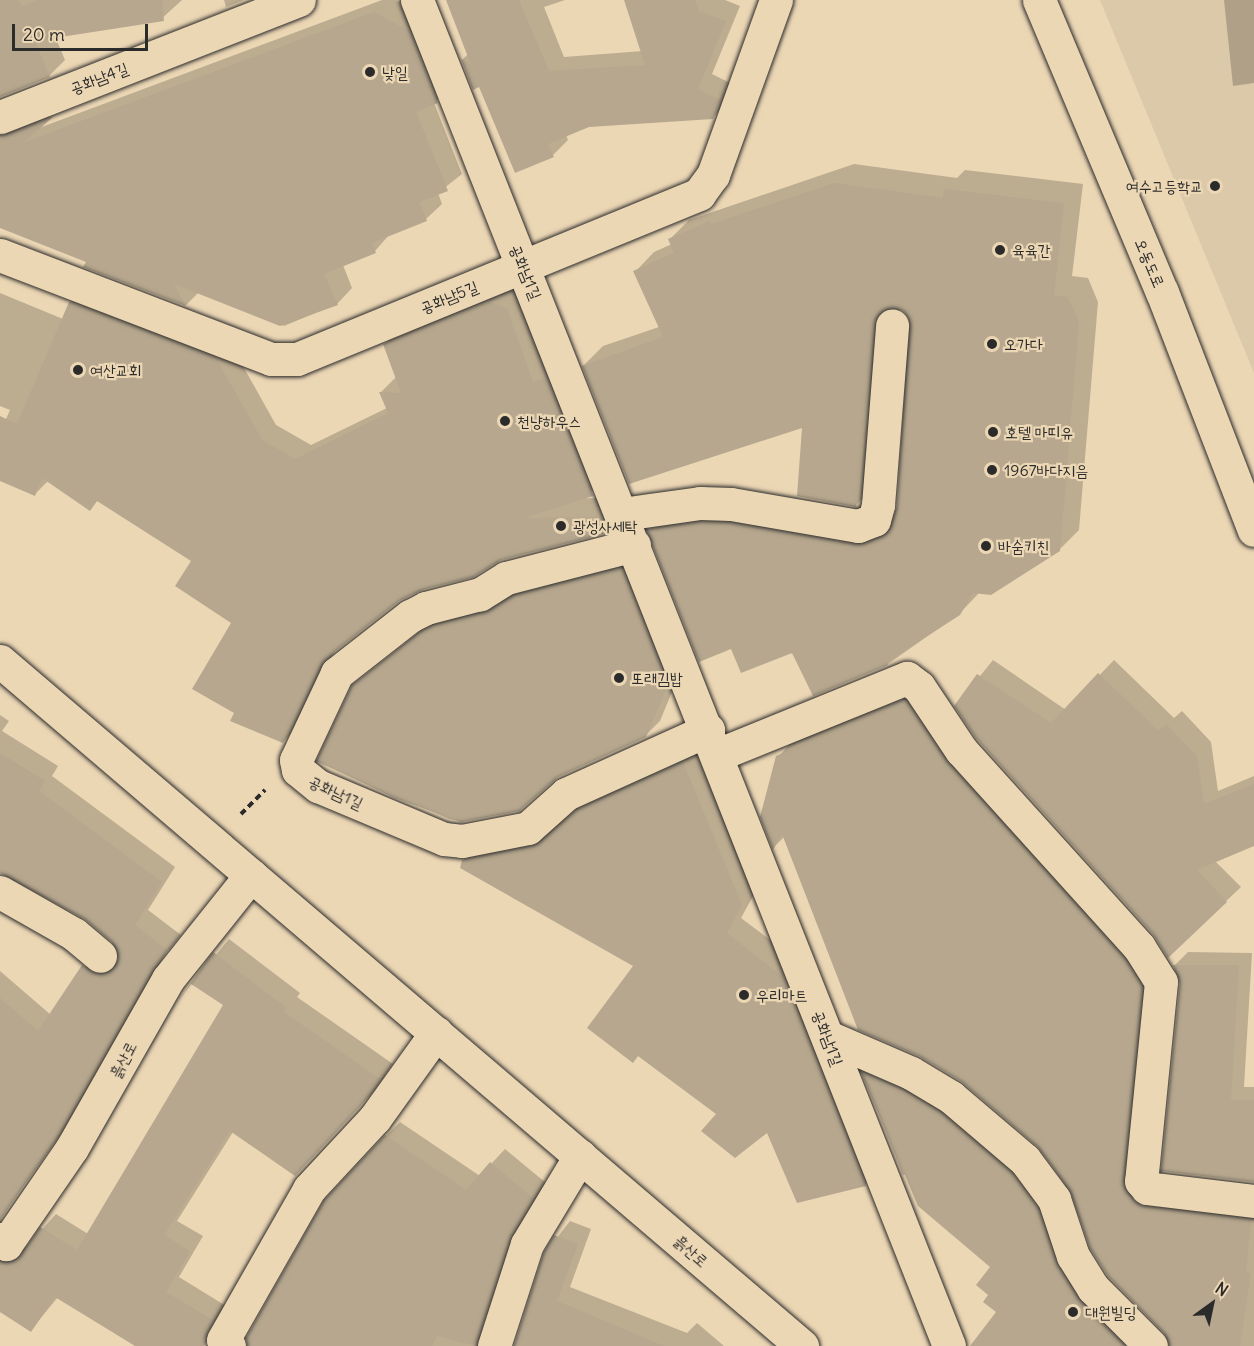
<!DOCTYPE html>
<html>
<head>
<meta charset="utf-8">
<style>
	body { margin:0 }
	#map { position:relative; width:1254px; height:1346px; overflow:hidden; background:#ecd7b5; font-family:Delius,"Poor Story",sans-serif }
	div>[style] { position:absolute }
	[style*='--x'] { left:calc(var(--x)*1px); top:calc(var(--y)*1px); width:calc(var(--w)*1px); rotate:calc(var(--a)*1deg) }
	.built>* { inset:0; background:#dcc9a9 }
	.shadow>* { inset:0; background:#0003 }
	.building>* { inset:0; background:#b6a78e }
	.path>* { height:4px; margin-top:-2px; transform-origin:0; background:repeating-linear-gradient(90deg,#2b2b2b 0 6px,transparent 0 10.5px) }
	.roads { filter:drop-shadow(0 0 2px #2b2b2b) drop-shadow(0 0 2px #2b2b2b) }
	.minor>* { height:33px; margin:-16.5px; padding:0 16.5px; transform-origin:16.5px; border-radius:16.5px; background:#ecd7b5 }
	.dots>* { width:16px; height:16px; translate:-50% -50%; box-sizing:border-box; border:3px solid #ecd7b5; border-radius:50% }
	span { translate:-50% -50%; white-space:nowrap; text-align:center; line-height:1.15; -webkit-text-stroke:4.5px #ecd7b5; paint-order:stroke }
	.poi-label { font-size:16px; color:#2b2b2b }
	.left { translate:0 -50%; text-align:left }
	.right { translate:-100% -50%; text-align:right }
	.street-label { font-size:16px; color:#2b2b2b }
	.north { position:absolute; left:1182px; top:1274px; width:60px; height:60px; -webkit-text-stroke:4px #ecd7b5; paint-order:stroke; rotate:33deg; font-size:16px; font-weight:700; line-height:24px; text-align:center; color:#2b2b2b }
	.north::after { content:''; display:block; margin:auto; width:21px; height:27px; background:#2b2b2b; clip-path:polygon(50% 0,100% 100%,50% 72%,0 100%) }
	.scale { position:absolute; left:12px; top:24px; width:136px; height:27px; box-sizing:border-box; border:3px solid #2b2b2b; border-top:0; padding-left:8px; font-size:18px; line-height:21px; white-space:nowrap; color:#2b2b2b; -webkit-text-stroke:4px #ecd7b5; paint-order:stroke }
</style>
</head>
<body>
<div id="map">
	<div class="built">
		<div style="clip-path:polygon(1100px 0,1254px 0,1254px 373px)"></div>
	</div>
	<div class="shadow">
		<div style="clip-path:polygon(0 0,182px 0,160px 20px,55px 36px,65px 60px,49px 76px,0 95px)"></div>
		<div style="clip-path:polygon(224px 0,244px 0,226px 7px)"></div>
		<div style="clip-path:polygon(382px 0,396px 0,425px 16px,453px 86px,434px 103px,462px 174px,438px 193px,442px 204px,426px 219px,390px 234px,375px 251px,343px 265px,352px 288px,337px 304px,284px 326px,199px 292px,186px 305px,85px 266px,88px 261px,0 226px,0 111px,64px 103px,39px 128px)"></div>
		<div style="clip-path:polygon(447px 0,565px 0,544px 7px,564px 57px,643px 51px,626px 0,725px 0,740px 6px,712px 74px,734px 85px,728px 102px,713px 117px,589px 125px,566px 135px,568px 140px,553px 155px,480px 85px,474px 88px,462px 60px,468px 54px)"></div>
		<div style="clip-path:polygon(1224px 0,1254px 0,1254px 83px,1233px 86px)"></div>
		<div style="clip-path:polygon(854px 164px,957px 178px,965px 170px,1083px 184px,1072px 276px,1088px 278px,1098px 302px,1079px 530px,1059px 550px,980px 592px,959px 614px,888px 664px,732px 647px,648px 530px,668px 511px,876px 526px,894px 519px,898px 507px,912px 327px,904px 310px,892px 308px,875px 486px,856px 505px,804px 426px,583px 366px,603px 346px,659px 327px,635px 272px,654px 252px,672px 244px,670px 239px,689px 220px)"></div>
		<div style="clip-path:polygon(85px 288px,230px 343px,276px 425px,311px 445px,387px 408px,381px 392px,396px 377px,385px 344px,399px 330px,506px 288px,521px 295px,607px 480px,583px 498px,614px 499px,621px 517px,607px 531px,501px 558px,398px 600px,336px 648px,297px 727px,283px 742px,236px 713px,233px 623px,193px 560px,98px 500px,90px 509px,48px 481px,34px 495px,0 480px,0 433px,10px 410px,0 406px,0 293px,63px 319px,70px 302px)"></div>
		<div style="clip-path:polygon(636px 554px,681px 670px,660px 721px,645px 736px,461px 821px,449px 819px,318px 760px,353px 686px,436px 618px,529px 582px)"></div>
		<div style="clip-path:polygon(993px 660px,1066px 710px,1114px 660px,1174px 718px,1182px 711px,1211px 742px,1218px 791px,1254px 776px,1254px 845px,1215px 861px,1241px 887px,1168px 956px,1154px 934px,956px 706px)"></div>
		<div style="clip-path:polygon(918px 687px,1154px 973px,1135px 1165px,1254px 1205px,1254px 1346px,1170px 1346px,1166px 1332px,1038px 1145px,785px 836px,774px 847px,778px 757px,791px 743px)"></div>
		<div style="clip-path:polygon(0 715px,9px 721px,2px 731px,58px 766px,52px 776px,175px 867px,148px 910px,181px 935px,166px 953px,70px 1122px,0 1218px,0 971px,51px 1015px,98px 952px,111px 960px,121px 960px,114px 941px,87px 918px,0 872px)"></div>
		<div style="clip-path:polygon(698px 748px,757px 889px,741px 918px,797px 960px,880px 1170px,865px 1185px,768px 1131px,718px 1114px,635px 965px,463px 860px,479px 845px,549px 831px,593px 795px)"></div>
		<div style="clip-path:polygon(229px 939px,300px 993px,297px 997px,393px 1064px,375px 1090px,310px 1160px,233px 1132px,177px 1221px,203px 1236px,179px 1277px,226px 1306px,204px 1346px,138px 1346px,58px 1297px,31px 1330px,0 1310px,0 1236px,18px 1249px,26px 1247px,56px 1214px,88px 1234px,225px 1005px,193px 983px,188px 989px)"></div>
		<div style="clip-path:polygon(1188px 952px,1252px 953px,1244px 1087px,1254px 1087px,1254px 1181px,1174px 966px)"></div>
		<div style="clip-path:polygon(879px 1056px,957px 1096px,1140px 1329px,1125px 1346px,992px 1346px,998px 1312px,990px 1295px,992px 1266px,908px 1174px,903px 1175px,862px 1072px)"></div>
		<div style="clip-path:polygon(400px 1122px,480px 1176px,505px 1149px,546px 1183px,498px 1346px,248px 1346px,386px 1136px)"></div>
		<div style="clip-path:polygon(570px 1221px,591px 1229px,570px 1287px,687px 1333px,697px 1323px,724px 1346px,515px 1346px,546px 1252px)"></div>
	</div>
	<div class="building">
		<div style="clip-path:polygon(0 0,19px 0,22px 6px,37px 0,162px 0,164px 21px,35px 41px,50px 77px,0 97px)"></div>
		<div style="clip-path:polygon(446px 0,519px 0,549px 71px,645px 65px,624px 0,695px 0,699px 11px,726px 21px,698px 89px,720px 100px,713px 119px,589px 127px,548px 144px,554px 157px,515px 173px,479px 87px,473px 90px,461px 59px,471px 65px)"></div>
		<div style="clip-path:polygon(374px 12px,409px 31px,438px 103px,416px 112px,448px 191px,419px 202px,427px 221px,372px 243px,376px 253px,324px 274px,338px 305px,280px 326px,174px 284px,186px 306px,83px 267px,86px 262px,0 228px,0 135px,54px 116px,25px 142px)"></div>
		<div style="clip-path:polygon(834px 183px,943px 198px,944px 189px,1064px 203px,1054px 295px,1068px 297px,1079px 322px,1060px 551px,991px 595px,973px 593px,960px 615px,887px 662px,888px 665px,813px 696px,792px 653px,741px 673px,731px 649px,699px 662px,646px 529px,701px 522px,729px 523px,855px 544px,887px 533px,897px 506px,909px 317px,902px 310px,884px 309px,873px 324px,856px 507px,797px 496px,802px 428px,629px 484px,582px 366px,663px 337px,633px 271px,674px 253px,668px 239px,710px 221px,711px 224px)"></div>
		<div style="clip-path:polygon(69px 302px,216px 358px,262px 440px,295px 459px,388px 413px,379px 392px,401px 393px,383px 344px,490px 302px,507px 309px,533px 382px,546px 378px,593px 496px,524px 518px,601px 517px,607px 533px,501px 560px,473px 577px,421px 590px,399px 601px,325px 659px,283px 743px,230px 721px,234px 713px,192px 689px,231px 623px,175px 586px,191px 561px,97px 501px,90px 511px,42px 478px,35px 496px,0 481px,0 416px,17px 424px)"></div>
		<div style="clip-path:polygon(621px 568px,668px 685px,646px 737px,558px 777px,519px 811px,461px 822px,395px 798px,316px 761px,352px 685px,420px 632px,485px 612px,513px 595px)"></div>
		<div style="clip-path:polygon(1098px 673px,1159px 731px,1166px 724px,1197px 756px,1204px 804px,1254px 784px,1254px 846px,1197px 870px,1227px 902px,1168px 958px,1153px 934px,976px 738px,954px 706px,977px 674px,1051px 723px)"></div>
		<div style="clip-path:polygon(904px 699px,947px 762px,1124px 958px,1142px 987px,1123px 1186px,1133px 1200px,1145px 1207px,1251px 1220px,1246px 1273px,1251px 1273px,1240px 1346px,1169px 1346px,1164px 1333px,1108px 1276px,1090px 1248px,1069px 1188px,1037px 1146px,961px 1081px,919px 1056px,858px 1030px,782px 834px,773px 850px,760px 817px,776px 756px)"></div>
		<div style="clip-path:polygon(0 753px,45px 781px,39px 791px,162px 882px,135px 925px,167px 950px,152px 970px,56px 1138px,0 1220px,0 998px,38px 1031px,82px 965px,96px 974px,106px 974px,118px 959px,112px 942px,86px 920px,0 873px)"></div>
		<div style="clip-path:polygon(683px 762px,742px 905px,727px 933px,782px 976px,866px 1186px,797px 1203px,767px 1133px,735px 1158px,701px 1131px,716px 1114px,638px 1056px,633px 1063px,587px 1028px,633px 966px,460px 868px,462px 860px,532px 846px,576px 810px)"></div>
		<div style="clip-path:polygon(213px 952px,287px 1008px,284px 1012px,380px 1079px,360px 1106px,295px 1176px,230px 1131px,164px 1235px,190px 1251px,166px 1292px,213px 1320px,201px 1346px,135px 1346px,55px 1297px,31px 1332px,0 1312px,0 1261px,13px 1261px,21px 1255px,40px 1227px,77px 1250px,223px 1005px,191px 984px,176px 1004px)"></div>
		<div style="clip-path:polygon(1173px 965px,1239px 965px,1231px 1100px,1254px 1100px,1254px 1182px,1161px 1171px,1180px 984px)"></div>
		<div style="clip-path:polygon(861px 1072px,940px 1112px,1011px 1173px,1037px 1208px,1055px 1262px,1077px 1298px,1124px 1346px,970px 1346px,996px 1312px,983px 1302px,988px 1295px,976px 1285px,990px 1267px,918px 1206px)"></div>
		<div style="clip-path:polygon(385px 1135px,466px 1190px,490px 1162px,533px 1198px,509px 1238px,476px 1346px,437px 1336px,432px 1346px,247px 1346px,246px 1338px,324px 1200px)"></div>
		<div style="clip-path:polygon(554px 1235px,578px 1244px,557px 1301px,664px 1346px,514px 1346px,544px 1252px)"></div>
	</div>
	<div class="path">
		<div style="--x:241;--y:814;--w:34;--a:-45"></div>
	</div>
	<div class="roads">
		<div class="minor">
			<div style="--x:417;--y:0;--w:1447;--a:68.43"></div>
			<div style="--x:1039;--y:0;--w:317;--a:67.2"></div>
			<div style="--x:1162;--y:292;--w:255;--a:68.9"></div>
			<div style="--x:0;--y:117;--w:321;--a:-21.4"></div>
			<div style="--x:0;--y:255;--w:290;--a:21"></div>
			<div style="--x:271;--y:359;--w:26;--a:0"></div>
			<div style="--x:297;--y:359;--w:435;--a:-22.3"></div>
			<div style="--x:699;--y:194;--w:24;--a:-54"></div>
			<div style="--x:713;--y:175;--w:186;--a:-70.2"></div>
			<div style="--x:622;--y:514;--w:79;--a:-8"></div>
			<div style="--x:700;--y:503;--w:31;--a:2"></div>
			<div style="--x:731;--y:504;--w:129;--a:9.8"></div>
			<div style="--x:858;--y:526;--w:17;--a:-21"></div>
			<div style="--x:874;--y:520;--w:16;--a:-75"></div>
			<div style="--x:878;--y:505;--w:180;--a:-85.5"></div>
			<div style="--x:634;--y:545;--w:132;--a:165.5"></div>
			<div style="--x:506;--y:578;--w:31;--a:148"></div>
			<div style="--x:480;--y:594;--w:56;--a:165.5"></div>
			<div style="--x:426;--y:608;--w:18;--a:153"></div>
			<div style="--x:410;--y:616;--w:93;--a:142"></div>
			<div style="--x:337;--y:673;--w:96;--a:115.2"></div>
			<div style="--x:296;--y:760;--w:10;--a:79"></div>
			<div style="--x:298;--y:770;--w:26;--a:39"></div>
			<div style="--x:318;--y:786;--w:137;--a:22.8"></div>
			<div style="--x:444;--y:839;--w:18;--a:6"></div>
			<div style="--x:462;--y:841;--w:67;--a:-11.1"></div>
			<div style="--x:528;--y:828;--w:51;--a:-41.8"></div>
			<div style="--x:566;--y:794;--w:156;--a:-24.3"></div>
			<div style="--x:0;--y:661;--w:1055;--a:40.5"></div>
			<div style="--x:717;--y:755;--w:205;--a:-22.1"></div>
			<div style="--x:907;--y:678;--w:15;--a:37"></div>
			<div style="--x:919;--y:687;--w:76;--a:56.3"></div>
			<div style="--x:961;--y:750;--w:266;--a:47.9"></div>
			<div style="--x:1139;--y:947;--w:41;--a:57.8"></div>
			<div style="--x:1161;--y:982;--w:200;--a:95.7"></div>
			<div style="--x:1141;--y:1181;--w:9;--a:49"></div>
			<div style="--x:1147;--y:1188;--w:108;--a:6.9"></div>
			<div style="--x:0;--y:892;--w:85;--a:29.6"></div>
			<div style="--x:74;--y:934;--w:34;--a:40"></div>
			<div style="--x:828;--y:1037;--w:90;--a:23.4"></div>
			<div style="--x:911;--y:1073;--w:47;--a:31"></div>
			<div style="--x:951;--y:1097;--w:97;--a:40.4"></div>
			<div style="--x:1025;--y:1160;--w:49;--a:53.4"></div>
			<div style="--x:1054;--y:1199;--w:60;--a:71.6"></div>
			<div style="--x:1073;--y:1256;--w:38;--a:58"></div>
			<div style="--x:1093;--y:1288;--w:82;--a:45"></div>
			<div style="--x:0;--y:1239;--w:8;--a:40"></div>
			<div style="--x:6;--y:1244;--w:116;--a:-55.5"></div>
			<div style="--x:72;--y:1148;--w:194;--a:-60.4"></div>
			<div style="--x:168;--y:979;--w:133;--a:-51.4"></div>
			<div style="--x:229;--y:1346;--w:8;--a:-135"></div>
			<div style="--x:223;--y:1340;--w:174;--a:-60.3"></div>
			<div style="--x:309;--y:1189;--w:97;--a:-47.1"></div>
			<div style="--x:375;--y:1118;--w:105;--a:-54.3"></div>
			<div style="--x:494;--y:1346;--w:107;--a:-72.1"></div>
			<div style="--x:527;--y:1244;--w:103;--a:-58.9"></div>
		</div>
	</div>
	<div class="dots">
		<div style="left:370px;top:72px;background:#2b2b2b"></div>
		<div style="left:1215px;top:186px;background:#2b2b2b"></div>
		<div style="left:1000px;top:250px;background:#2b2b2b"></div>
		<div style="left:992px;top:344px;background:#2b2b2b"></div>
		<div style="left:78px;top:370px;background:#2b2b2b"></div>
		<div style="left:505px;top:421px;background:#2b2b2b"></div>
		<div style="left:993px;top:432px;background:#2b2b2b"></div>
		<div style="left:992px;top:470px;background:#2b2b2b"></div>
		<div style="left:561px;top:526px;background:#2b2b2b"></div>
		<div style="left:986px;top:546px;background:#2b2b2b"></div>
		<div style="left:619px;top:678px;background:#2b2b2b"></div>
		<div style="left:744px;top:995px;background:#2b2b2b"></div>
		<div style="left:1073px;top:1312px;background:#2b2b2b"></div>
	</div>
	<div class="poi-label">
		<span class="left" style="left:382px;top:72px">낮일</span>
		<span class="right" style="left:1203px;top:186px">여수고등학교</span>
		<span class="left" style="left:1012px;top:250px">육육간</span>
		<span class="left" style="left:1004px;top:344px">오가다</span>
		<span class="left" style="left:90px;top:370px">여산교회</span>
		<span class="left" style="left:517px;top:421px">천냥하우스</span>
		<span class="left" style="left:1005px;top:432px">호텔 마띠유</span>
		<span class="left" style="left:1004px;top:470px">1967바다지음</span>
		<span class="left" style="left:573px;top:526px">광성사세탁</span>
		<span class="left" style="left:998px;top:546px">바숨키친</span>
		<span class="left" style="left:631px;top:678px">또래김밥</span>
		<span class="left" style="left:756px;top:995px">우리마트</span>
		<span class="left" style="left:1085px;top:1312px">대원빌딩</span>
	</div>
	<div class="street-label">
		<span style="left:99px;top:78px;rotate:-21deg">공화남4길</span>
		<span style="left:1150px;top:263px;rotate:67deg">오동도로</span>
		<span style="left:526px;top:272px;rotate:68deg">공화남1길</span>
		<span style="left:449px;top:297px;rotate:-22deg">공화남5길</span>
		<span style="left:336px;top:792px;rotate:25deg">공화남1길</span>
		<span style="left:828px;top:1038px;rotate:69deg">공화남1길</span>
		<span style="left:123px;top:1060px;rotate:-63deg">흙산로</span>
		<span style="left:691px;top:1251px;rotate:41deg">흙산로</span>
	</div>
	<div class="north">N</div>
	<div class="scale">20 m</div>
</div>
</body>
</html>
